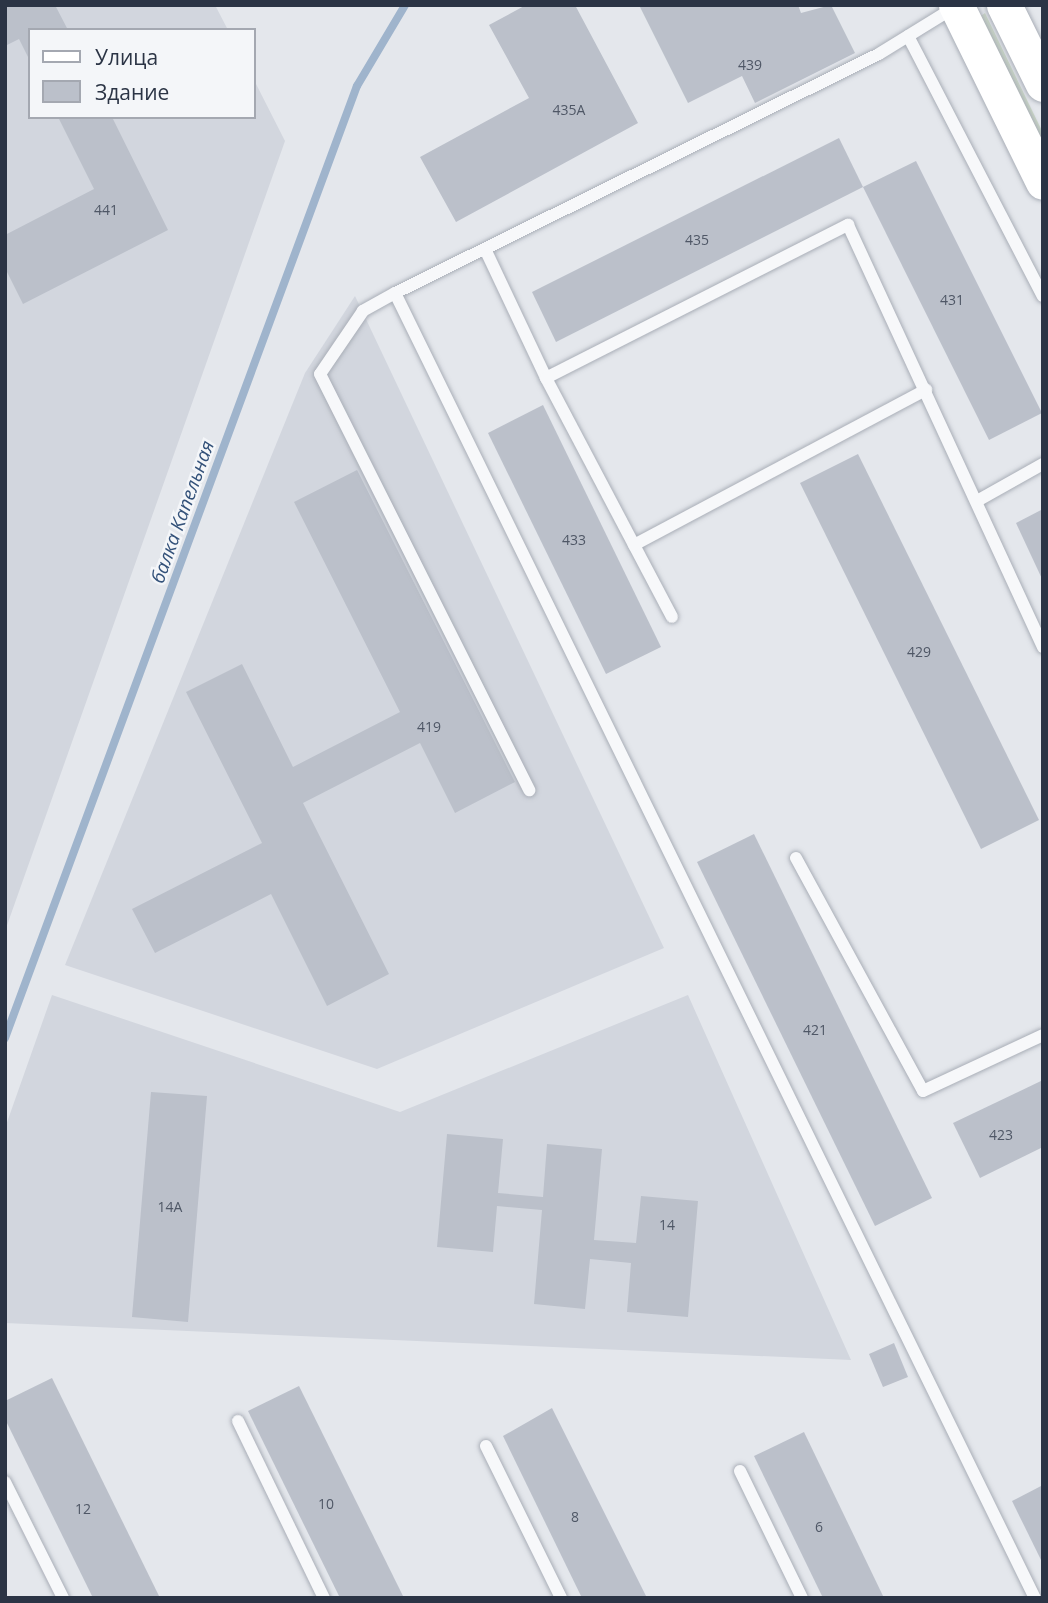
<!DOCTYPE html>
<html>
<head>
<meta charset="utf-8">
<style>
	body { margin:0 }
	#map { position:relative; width:1048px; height:1603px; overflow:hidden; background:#e4e7ec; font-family:"Open Sans",sans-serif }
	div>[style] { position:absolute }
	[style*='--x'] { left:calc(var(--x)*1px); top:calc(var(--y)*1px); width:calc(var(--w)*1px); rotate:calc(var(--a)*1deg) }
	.built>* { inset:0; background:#d2d6de }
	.green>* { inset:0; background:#c9d6c5 }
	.stream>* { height:8px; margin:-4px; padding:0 4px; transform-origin:4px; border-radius:4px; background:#9fb4cc }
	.building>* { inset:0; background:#bbc0ca }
	.roads { filter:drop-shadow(0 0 2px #a9aeb7) drop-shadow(0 0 2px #a9aeb7) }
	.service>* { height:12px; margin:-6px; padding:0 6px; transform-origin:6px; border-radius:6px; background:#f7f8fa }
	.secondary>* { height:35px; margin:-17.5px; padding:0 17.5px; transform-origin:17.5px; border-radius:17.5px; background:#fff }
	span { translate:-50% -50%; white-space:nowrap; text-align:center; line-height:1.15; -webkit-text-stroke:5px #f4f6f9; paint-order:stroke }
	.number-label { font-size:14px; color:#4f5766 }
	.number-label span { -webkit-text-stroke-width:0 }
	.water-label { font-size:19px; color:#34527a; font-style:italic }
	.frame { position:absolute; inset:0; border:7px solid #2b3445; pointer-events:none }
	.legend { position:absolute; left:28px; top:28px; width:228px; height:91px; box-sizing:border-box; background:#f4f6f9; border:2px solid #a4a8b1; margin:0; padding:9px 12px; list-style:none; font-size:21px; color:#2b3445 }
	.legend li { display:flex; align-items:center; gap:14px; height:35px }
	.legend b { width:35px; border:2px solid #a4a8b1 }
</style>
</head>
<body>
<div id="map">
	<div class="built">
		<div style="clip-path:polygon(5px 5px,215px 5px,228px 30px,30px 30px,30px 117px,254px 117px,254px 80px,285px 141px,5px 931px)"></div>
		<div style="clip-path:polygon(355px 296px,664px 948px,377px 1069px,65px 965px,305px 373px)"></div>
		<div style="clip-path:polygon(52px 995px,400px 1112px,688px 995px,851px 1360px,5px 1323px,5px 1128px)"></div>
	</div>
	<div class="green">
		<div style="clip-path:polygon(985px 13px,1043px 133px,1043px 149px,978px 18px)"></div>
	</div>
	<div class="stream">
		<div style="--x:5;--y:1038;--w:1015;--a:-69.71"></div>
		<div style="--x:357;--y:86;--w:94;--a:-59.3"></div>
	</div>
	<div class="building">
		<div style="clip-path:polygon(5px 5px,55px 5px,68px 30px,30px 30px,30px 61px,19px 39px,5px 46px)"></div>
		<div style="clip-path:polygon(526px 5px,575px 5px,638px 123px,456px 222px,420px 157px,529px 98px,489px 25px)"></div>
		<div style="clip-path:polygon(639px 5px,798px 5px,801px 13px,831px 5px,855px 53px,755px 103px,742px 76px,688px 103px)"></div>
		<div style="clip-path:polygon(58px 117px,112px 117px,168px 230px,23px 304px,5px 268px,5px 235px,94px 189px)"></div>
		<div style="clip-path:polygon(839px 138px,863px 187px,556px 342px,532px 292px)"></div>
		<div style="clip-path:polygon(916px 161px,1042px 413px,989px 440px,863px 187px)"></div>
		<div style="clip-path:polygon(543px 405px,661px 647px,606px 674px,488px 433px)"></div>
		<div style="clip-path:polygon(858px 454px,1039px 820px,981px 849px,800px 483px)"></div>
		<div style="clip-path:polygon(357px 470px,515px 782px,455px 813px,420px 743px,303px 803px,389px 974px,327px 1006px,271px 894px,155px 953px,132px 909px,262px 843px,186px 692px,242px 664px,293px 767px,400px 712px,294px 502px)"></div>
		<div style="clip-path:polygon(1043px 509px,1043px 581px,1016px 523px)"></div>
		<div style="clip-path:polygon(754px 834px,932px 1198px,875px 1226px,697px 862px)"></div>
		<div style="clip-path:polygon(1043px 1080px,1043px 1147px,980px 1178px,953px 1123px)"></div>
		<div style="clip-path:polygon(151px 1092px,207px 1096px,188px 1322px,132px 1317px)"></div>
		<div style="clip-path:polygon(447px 1134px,503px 1139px,498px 1193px,543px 1197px,547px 1144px,602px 1149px,594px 1240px,636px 1243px,641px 1196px,698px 1201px,688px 1317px,627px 1312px,631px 1263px,590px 1259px,585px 1309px,534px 1304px,542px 1210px,497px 1206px,493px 1252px,437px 1247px)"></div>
		<div style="clip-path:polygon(894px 1343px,908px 1377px,883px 1387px,869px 1354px)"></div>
		<div style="clip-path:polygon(52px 1378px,160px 1598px,93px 1598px,5px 1419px,5px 1401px)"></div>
		<div style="clip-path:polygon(299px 1386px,404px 1598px,340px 1598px,248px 1411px)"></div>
		<div style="clip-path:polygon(552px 1408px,647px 1598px,582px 1598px,503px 1436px)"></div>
		<div style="clip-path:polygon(804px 1432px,884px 1598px,823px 1598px,754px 1456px)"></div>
		<div style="clip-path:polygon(1043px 1485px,1043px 1564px,1012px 1501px)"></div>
	</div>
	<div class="roads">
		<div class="service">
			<div style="--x:955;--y:7;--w:89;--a:148.3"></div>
			<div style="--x:879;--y:54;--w:540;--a:153.72"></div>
			<div style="--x:395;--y:293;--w:1453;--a:63.88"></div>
			<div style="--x:908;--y:36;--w:293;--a:62.6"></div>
			<div style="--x:486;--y:251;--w:140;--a:64.7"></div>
			<div style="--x:546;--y:378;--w:270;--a:62.2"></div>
			<div style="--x:395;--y:293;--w:37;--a:151"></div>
			<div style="--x:363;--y:311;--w:76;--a:124.3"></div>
			<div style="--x:320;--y:374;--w:466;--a:63.3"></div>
			<div style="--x:546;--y:378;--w:339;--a:-26.9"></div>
			<div style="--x:848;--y:225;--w:465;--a:65.2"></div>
			<div style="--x:977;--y:501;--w:76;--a:-29.3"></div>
			<div style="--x:634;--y:545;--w:331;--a:-28"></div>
			<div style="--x:796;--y:858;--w:265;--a:61.4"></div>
			<div style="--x:923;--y:1091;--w:132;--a:-25"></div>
			<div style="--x:238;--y:1421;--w:197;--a:64.1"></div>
			<div style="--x:486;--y:1446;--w:169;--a:63.7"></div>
			<div style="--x:740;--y:1471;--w:141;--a:64"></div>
			<div style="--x:5;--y:1482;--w:130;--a:63.4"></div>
		</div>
		<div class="secondary">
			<div style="--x:956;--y:5;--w:197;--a:63.8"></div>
			<div style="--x:1004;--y:5;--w:88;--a:63.7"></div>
		</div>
	</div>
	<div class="number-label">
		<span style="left:750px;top:65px">439</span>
		<span style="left:569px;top:110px">435А</span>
		<span style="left:106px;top:210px">441</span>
		<span style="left:697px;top:240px">435</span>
		<span style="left:952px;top:300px">431</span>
		<span style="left:574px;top:540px">433</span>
		<span style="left:919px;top:652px">429</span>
		<span style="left:429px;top:727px">419</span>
		<span style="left:815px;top:1030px">421</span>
		<span style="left:1001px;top:1135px">423</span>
		<span style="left:170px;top:1207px">14А</span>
		<span style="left:667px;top:1225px">14</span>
		<span style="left:326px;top:1504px">10</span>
		<span style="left:83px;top:1509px">12</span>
		<span style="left:575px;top:1517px">8</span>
		<span style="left:819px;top:1527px">6</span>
	</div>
	<div class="water-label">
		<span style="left:183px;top:512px;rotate:-70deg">балка Капельная</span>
	</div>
	<div class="frame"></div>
	<ul class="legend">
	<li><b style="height:9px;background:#fff"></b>Улица</li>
	<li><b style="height:19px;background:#bbc0ca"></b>Здание</li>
	</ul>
</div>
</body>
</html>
